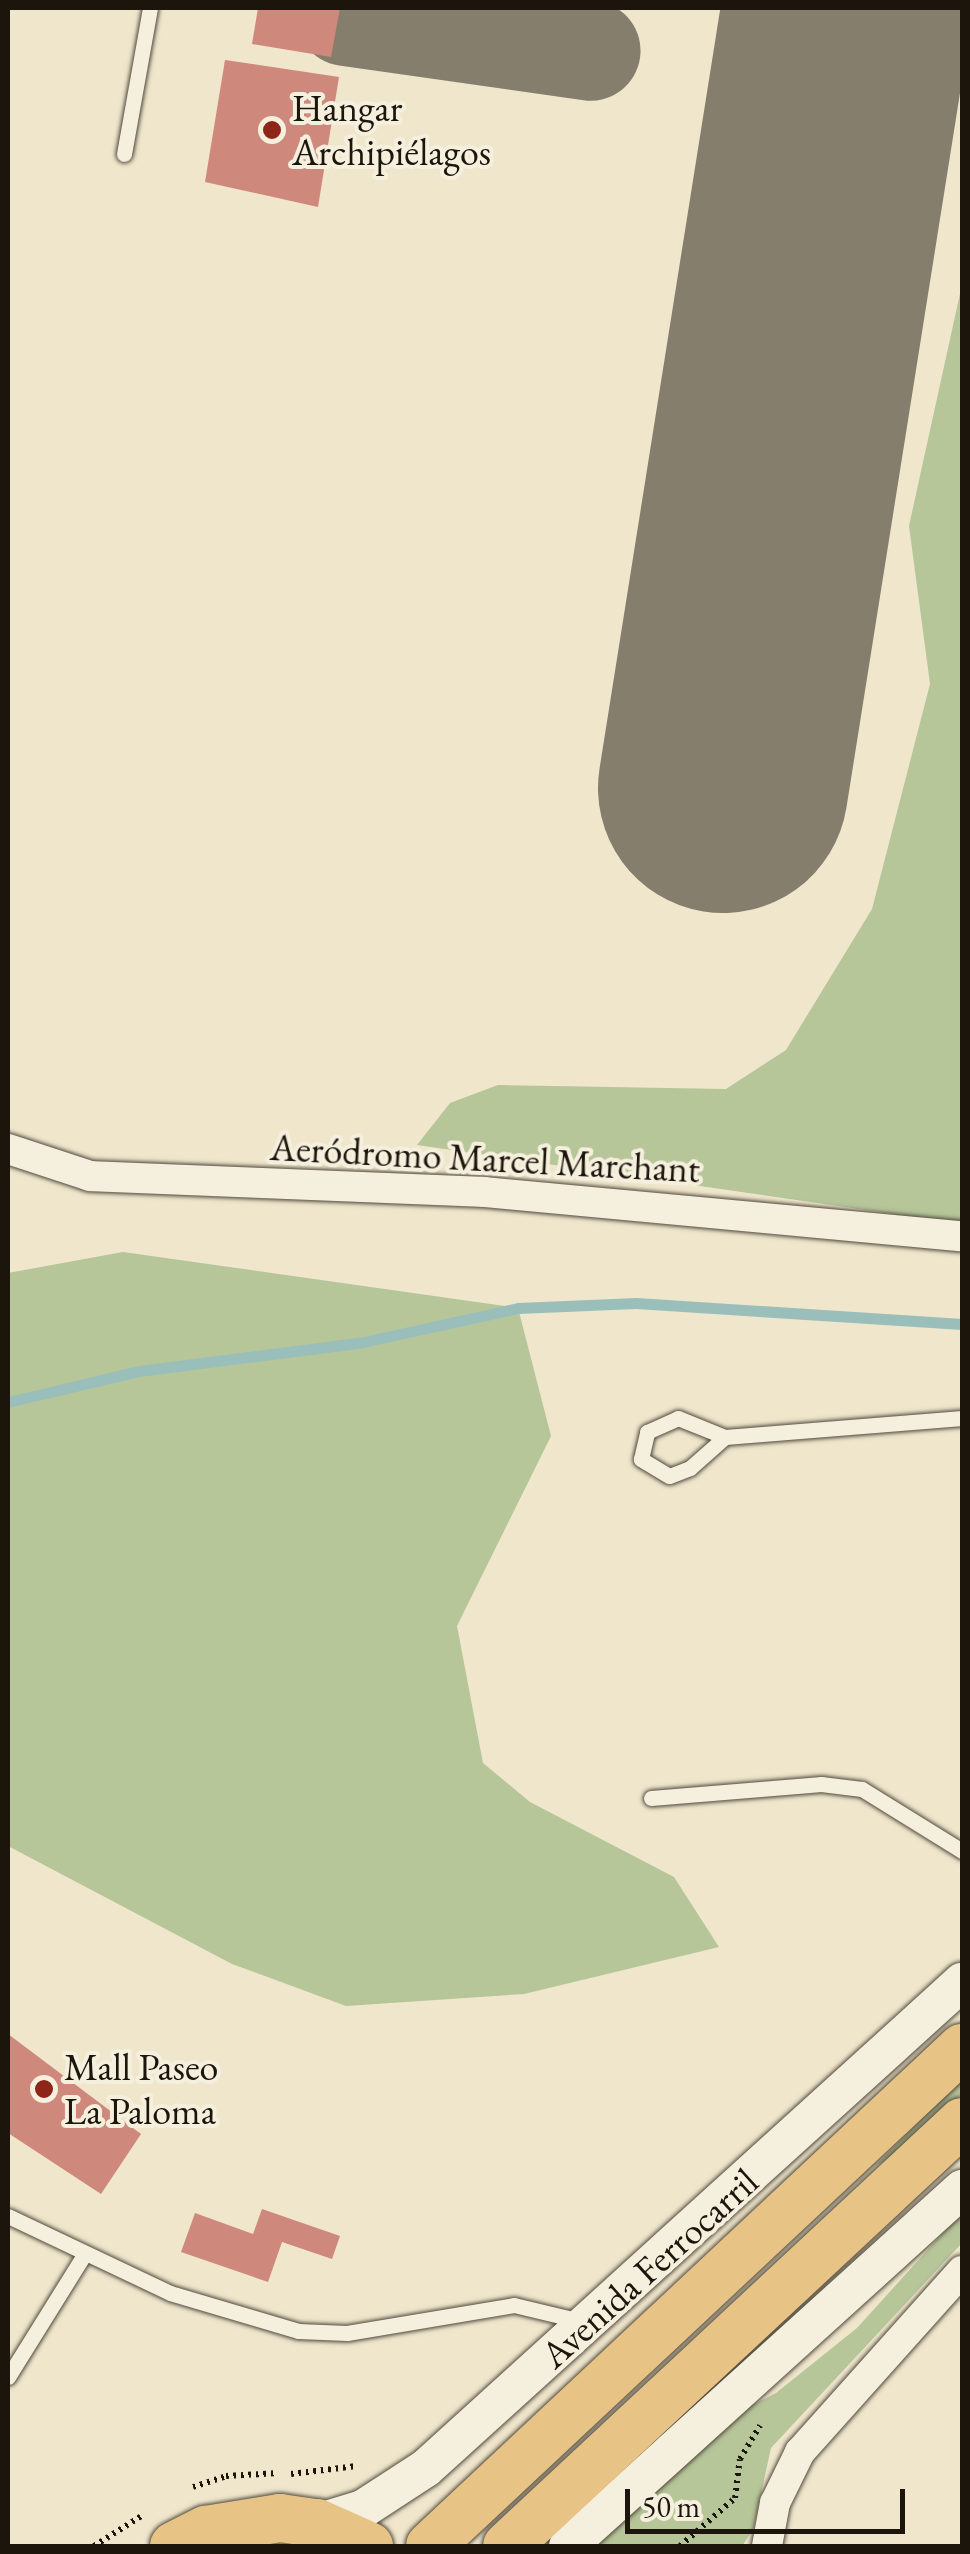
<!DOCTYPE html>
<html>
<head>
<meta charset="utf-8">
<style>
	body { margin:0 }
	#map { position:relative; width:970px; height:2554px; overflow:hidden; background:#efe6cc; font-family:"EB Garamond",serif }
	div>[style] { position:absolute }
	[style*='--x'] { left:calc(var(--x)*1px); top:calc(var(--y)*1px); width:calc(var(--w)*1px); rotate:calc(var(--a)*1deg) }
	.green>* { inset:0; background:#b6c699 }
	.stream>* { height:11px; margin:-5.5px; padding:0 5.5px; transform-origin:5.5px; border-radius:5.5px; background:#9abfbb }
	.taxiway>* { height:100px; margin:-50px; padding:0 50px; transform-origin:50px; border-radius:50px; background:#867e6c }
	.runway>* { height:250px; margin:-125px; padding:0 125px; transform-origin:125px; border-radius:125px; background:#867e6c }
	.building>* { inset:0; background:#cf887c }
	.path>* { height:6px; margin-top:-3px; transform-origin:0; background:repeating-linear-gradient(90deg,#1c150c 0 2.5px,transparent 0 7.5px) }
	.roads { filter:drop-shadow(0 0 2px #51493c) drop-shadow(0 0 2px #51493c) }
	.service>* { height:15px; margin:-7.5px; padding:0 7.5px; transform-origin:7.5px; border-radius:7.5px; background:#f5efde }
	.minor>* { height:30px; margin:-15px; padding:0 15px; transform-origin:15px; border-radius:15px; background:#f5efde }
	.tertiary>* { height:38px; margin:-19px; padding:0 19px; transform-origin:19px; border-radius:19px; background:#f5efde }
	.primary>* { height:48px; margin:-24px; padding:0 24px; transform-origin:24px; border-radius:24px; background:#e8c386 }
	.dots>* { width:28px; height:28px; translate:-50% -50%; box-sizing:border-box; border:5px solid #f5efde; border-radius:50% }
	span { translate:-50% -50%; white-space:nowrap; text-align:center; line-height:1.15; -webkit-text-stroke:8px #f5efde; paint-order:stroke }
	.poi-label { font-size:38px; color:#1c150c }
	.left { translate:0 -50%; text-align:left }
	.street-label { font-size:38px; color:#1c150c }
	.frame { position:absolute; inset:0; border:10px solid #1c150c; pointer-events:none }
	.scale { position:absolute; left:625px; top:2489px; width:280px; height:45px; box-sizing:border-box; border:5px solid #1c150c; border-top:0; padding-left:12px; font-size:30px; line-height:35px; white-space:nowrap; color:#1c150c; -webkit-text-stroke:8px #f5efde; paint-order:stroke }
</style>
</head>
<body>
<div id="map">
	<div class="green">
		<div style="clip-path:polygon(962px 36px,962px 1224px,417px 1145px,450px 1103px,498px 1085px,726px 1089px,786px 1050px,872px 909px,930px 684px,909px 526px,961px 289px)"></div>
		<div style="clip-path:polygon(123px 1252px,518px 1308px,551px 1436px,457px 1626px,483px 1763px,530px 1802px,674px 1877px,719px 1947px,524px 1994px,346px 2006px,232px 1964px,8px 1846px,8px 1273px)"></div>
		<div style="clip-path:polygon(962px 2078px,962px 2094px,906px 2147px,875px 2166px)"></div>
		<div style="clip-path:polygon(962px 2212px,962px 2243px,771px 2448px,753px 2530px,742px 2546px,594px 2546px,742px 2410px,776px 2393px,857px 2328px)"></div>
	</div>
	<div class="stream">
		<div style="--x:8;--y:1402;--w:135;--a:-13.3"></div>
		<div style="--x:139;--y:1371;--w:222;--a:-7.3"></div>
		<div style="--x:359;--y:1343;--w:163;--a:-12.4"></div>
		<div style="--x:518;--y:1308;--w:118;--a:-2.4"></div>
		<div style="--x:636;--y:1303;--w:327;--a:3.7"></div>
	</div>
	<div class="taxiway">
		<div style="--x:346;--y:16;--w:247;--a:8.1"></div>
	</div>
	<div class="runway">
		<div style="--x:723;--y:788;--w:790;--a:-80.97"></div>
	</div>
	<div class="building">
		<div style="clip-path:polygon(258px 8px,340px 8px,331px 57px,252px 44px)"></div>
		<div style="clip-path:polygon(225px 60px,339px 77px,318px 207px,205px 182px)"></div>
		<div style="clip-path:polygon(8px 2034px,141px 2134px,101px 2194px,8px 2133px)"></div>
		<div style="clip-path:polygon(262px 2209px,340px 2236px,332px 2259px,282px 2242px,268px 2282px,181px 2252px,195px 2213px,253px 2234px)"></div>
	</div>
	<div class="path">
		<div style="--x:291;--y:2474;--w:66;--a:-6.9"></div>
		<div style="--x:193;--y:2487;--w:35;--a:-18"></div>
		<div style="--x:226;--y:2476;--w:52;--a:-3.3"></div>
		<div style="--x:735;--y:2498;--w:39;--a:-83"></div>
		<div style="--x:740;--y:2459;--w:39;--a:-59"></div>
		<div style="--x:94;--y:2546;--w:58;--a:-32.3"></div>
		<div style="--x:680;--y:2546;--w:73;--a:-41.1"></div>
	</div>
	<div class="roads">
		<div class="service">
			<div style="--x:124;--y:154;--w:148;--a:-79.9"></div>
			<div style="--x:725;--y:1437;--w:47;--a:138.5"></div>
			<div style="--x:690;--y:1468;--w:22;--a:159"></div>
			<div style="--x:669;--y:1476;--w:33;--a:-149"></div>
			<div style="--x:641;--y:1459;--w:28;--a:-77"></div>
			<div style="--x:647;--y:1432;--w:34;--a:-24"></div>
			<div style="--x:678;--y:1418;--w:51;--a:22"></div>
			<div style="--x:725;--y:1437;--w:238;--a:-4.6"></div>
			<div style="--x:651;--y:1798;--w:171;--a:-4.7"></div>
			<div style="--x:821;--y:1784;--w:41;--a:7"></div>
			<div style="--x:862;--y:1789;--w:118;--a:31.8"></div>
			<div style="--x:8;--y:2216;--w:179;--a:25.4"></div>
			<div style="--x:170;--y:2293;--w:134;--a:16.5"></div>
			<div style="--x:298;--y:2331;--w:49;--a:2.3"></div>
			<div style="--x:347;--y:2333;--w:169;--a:-9.5"></div>
			<div style="--x:514;--y:2305;--w:73;--a:13.5"></div>
			<div style="--x:8;--y:2377;--w:144;--a:-58.1"></div>
		</div>
		<div class="minor">
			<div style="--x:8;--y:1149;--w:86;--a:18.2"></div>
			<div style="--x:90;--y:1176;--w:394;--a:2.3"></div>
			<div style="--x:484;--y:1192;--w:480;--a:5.3"></div>
			<div style="--x:767;--y:2546;--w:44;--a:-79.5"></div>
			<div style="--x:775;--y:2503;--w:57;--a:-63.9"></div>
			<div style="--x:800;--y:2452;--w:243;--a:-48.2"></div>
		</div>
		<div class="tertiary">
			<div style="--x:317;--y:2523;--w:48;--a:-16.9"></div>
			<div style="--x:363;--y:2509;--w:75;--a:-33.1"></div>
			<div style="--x:426;--y:2468;--w:724;--a:-42.2"></div>
			<div style="--x:568;--y:2546;--w:532;--a:-42.18"></div>
		</div>
		<div class="primary">
			<div style="--x:174;--y:2546;--w:36;--a:-27"></div>
			<div style="--x:206;--y:2530;--w:75;--a:-9.2"></div>
			<div style="--x:280;--y:2518;--w:37;--a:8"></div>
			<div style="--x:317;--y:2523;--w:57;--a:23.9"></div>
			<div style="--x:430;--y:2546;--w:729;--a:-43.11"></div>
			<div style="--x:507;--y:2546;--w:622;--a:-42.98"></div>
		</div>
	</div>
	<div class="dots">
		<div style="left:272px;top:130px;background:#8f2418"></div>
		<div style="left:44px;top:2089px;background:#8f2418"></div>
	</div>
	<div class="poi-label">
		<span class="left" style="left:292px;top:130px">Hangar<br>Archipiélagos</span>
		<span class="left" style="left:64px;top:2089px">Mall Paseo<br>La Paloma</span>
	</div>
	<div class="street-label">
		<span style="left:485px;top:1158px;rotate:3deg">Aeródromo Marcel Marchant</span>
		<span style="left:649px;top:2268px;rotate:-42deg">Avenida Ferrocarril</span>
	</div>
	<div class="frame"></div>
	<div class="scale">50 m</div>
</div>
</body>
</html>
